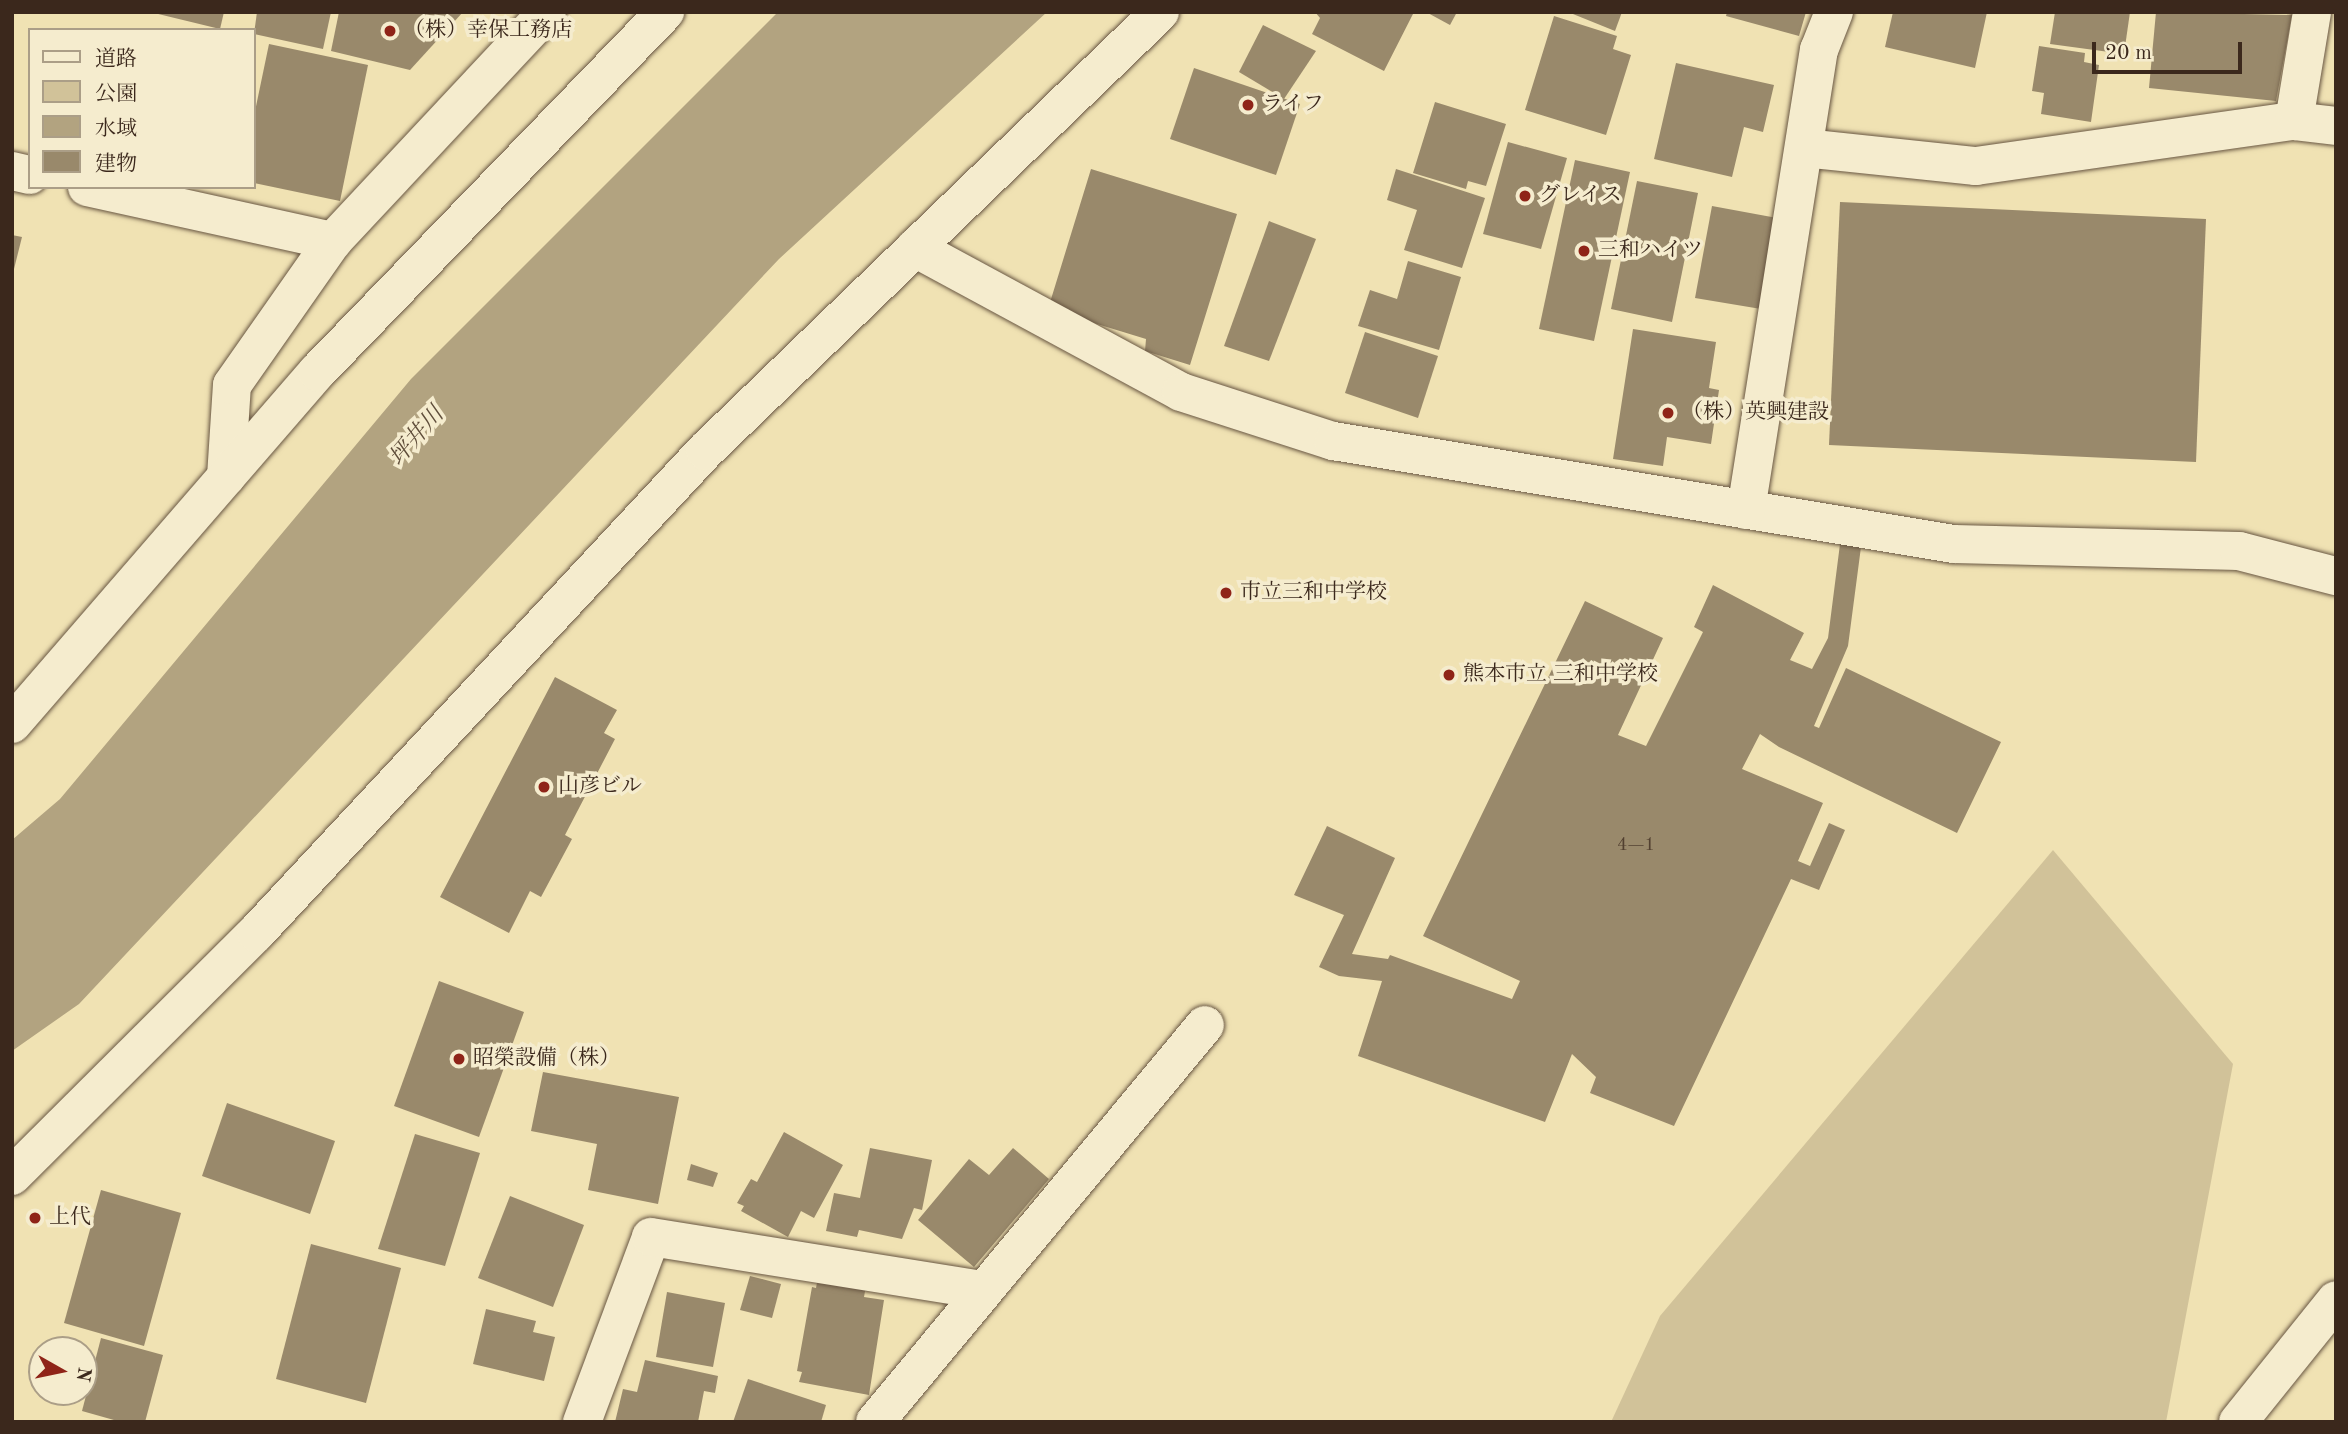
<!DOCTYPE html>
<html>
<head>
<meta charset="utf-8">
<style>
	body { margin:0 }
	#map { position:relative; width:2348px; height:1434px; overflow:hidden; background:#f0e2b3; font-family:"Old Standard TT","Noto Serif JP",serif }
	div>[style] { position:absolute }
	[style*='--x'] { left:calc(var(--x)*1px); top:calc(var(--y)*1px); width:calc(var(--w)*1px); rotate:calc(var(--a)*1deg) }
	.green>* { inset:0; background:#d1c299 }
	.water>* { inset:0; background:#b2a380 }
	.building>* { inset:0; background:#99896b }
	.roads { filter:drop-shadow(0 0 2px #685642) drop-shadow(0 0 2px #685642) }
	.street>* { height:38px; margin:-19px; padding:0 19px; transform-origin:19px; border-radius:19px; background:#f5ecce }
	.secondary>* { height:38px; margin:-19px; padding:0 19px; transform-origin:19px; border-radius:19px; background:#f5ecce }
	.dots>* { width:19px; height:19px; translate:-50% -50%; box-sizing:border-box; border:4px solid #f5ecce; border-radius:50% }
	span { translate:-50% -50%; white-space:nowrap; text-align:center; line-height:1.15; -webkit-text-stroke:7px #f5ecce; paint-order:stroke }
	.number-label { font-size:18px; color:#524030 }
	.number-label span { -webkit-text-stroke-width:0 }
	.poi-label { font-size:21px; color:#3b281c }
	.left { translate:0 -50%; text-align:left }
	.water-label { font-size:23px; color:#5f4d3a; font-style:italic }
	.frame { position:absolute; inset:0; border:14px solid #3b281c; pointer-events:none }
	.legend { position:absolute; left:28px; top:28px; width:228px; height:161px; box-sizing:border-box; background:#f5ecce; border:2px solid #ab9e87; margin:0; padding:9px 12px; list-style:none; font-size:21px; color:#3b281c }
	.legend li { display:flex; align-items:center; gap:14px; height:35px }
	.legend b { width:35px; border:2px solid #ab9e87 }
	.north { position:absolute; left:28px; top:1336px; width:70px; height:70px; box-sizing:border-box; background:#f5ecce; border:2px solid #ab9e87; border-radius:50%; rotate:99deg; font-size:19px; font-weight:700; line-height:28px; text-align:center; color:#3b281c }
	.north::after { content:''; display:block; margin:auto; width:24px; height:32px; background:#8f2418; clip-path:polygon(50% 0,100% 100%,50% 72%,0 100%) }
	.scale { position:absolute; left:2092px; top:42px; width:150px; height:32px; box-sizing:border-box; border:4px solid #3b281c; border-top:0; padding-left:9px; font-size:21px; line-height:24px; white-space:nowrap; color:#3b281c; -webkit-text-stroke:5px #f5ecce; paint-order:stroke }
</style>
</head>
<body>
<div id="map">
	<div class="green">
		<div style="clip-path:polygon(2053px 850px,2233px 1064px,2166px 1422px,1611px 1422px,1660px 1316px)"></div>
	</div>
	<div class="water">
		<div style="clip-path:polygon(778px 12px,1047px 12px,779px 259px,79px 1004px,12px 1051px,12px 840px,60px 799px,411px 379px)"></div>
	</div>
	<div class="building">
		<div style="clip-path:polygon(150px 12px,224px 12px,220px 29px)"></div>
		<div style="clip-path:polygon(257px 12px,331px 12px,323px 49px,254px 34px)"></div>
		<div style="clip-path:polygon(339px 12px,463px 12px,410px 70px,331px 51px)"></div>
		<div style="clip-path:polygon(1315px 12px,1414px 12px,1384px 71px,1312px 34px,1320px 18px)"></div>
		<div style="clip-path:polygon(1426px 12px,1457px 12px,1450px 25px)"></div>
		<div style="clip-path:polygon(1568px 12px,1622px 12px,1615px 31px)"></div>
		<div style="clip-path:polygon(1727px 12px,1806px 12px,1799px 36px,1726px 16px)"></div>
		<div style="clip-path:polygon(1893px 12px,1987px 12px,1975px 68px,1885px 47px)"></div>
		<div style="clip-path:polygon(2055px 12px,2130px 12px,2124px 54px,2050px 44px)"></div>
		<div style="clip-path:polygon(2156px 12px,2292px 15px,2276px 101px,2149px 88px)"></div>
		<div style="clip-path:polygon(1554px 16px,1617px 36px,1613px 49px,1631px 55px,1606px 135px,1525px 110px)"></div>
		<div style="clip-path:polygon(1263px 25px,1316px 51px,1284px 99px,1239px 72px)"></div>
		<div style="clip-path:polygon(269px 44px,368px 65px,340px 201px,254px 183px,254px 116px)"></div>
		<div style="clip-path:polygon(2039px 46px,2085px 53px,2084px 62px,2099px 65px,2091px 122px,2041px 114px,2044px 93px,2032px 91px)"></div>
		<div style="clip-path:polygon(1676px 63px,1774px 85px,1763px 132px,1744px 127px,1732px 177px,1654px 159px)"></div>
		<div style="clip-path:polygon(1194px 68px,1300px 104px,1276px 175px,1170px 139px)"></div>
		<div style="clip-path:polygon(1435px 102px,1506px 124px,1486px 186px,1468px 181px,1466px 189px,1413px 173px)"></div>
		<div style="clip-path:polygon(1508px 142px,1567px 158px,1541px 249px,1483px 234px)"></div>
		<div style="clip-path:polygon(1575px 160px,1630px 172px,1594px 341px,1539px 329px)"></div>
		<div style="clip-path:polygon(1091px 169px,1237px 214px,1190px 365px,1145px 351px,1146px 339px,1048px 309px)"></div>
		<div style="clip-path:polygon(1396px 169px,1485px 198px,1462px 268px,1404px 250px,1417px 210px,1387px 200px)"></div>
		<div style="clip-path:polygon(1637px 181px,1698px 193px,1672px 322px,1611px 309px)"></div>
		<div style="clip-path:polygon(1840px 202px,2206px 219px,2196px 462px,1829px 445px)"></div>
		<div style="clip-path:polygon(1712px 206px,1777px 218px,1761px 309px,1695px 298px)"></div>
		<div style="clip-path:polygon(1269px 221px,1316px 239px,1269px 361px,1224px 346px)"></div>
		<div style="clip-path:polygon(12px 235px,22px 237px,13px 273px,12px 273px)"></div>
		<div style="clip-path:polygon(1408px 261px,1461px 277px,1439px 350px,1358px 326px,1370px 290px,1397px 299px)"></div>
		<div style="clip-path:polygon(1633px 329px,1716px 342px,1709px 388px,1719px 390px,1711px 444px,1667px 437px,1663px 466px,1613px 459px)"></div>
		<div style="clip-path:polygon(1365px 332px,1438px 356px,1418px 418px,1345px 393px)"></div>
		<div style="clip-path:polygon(1840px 544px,1861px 547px,1848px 646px,1814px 726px,1819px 728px,1846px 668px,2001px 742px,1957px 833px,1779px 747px,1760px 734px,1742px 769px,1823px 803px,1798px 861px,1810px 866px,1829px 823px,1845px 830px,1819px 890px,1791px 879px,1674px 1126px,1590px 1093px,1596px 1077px,1572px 1054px,1545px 1122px,1358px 1056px,1382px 981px,1339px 976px,1319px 967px,1344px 915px,1294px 895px,1327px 826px,1395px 858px,1352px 954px,1388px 959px,1390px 955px,1512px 999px,1520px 981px,1423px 936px,1585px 601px,1663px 638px,1618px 735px,1646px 746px,1703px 632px,1694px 627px,1713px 585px,1804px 633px,1790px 660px,1812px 669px,1828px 638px)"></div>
		<div style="clip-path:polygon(555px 677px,617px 710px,604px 733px,615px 739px,565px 835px,572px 839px,541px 897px,530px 891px,509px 933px,440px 897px)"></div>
		<div style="clip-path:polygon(439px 981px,524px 1012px,479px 1137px,394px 1106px)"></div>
		<div style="clip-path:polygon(543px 1072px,679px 1097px,658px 1204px,588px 1190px,597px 1144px,531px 1131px)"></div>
		<div style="clip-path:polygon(227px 1103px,335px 1141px,310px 1214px,202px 1176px)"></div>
		<div style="clip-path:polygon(784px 1132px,843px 1165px,814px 1218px,801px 1211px,788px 1237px,741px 1211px,744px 1206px,737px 1203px,751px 1179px,757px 1182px)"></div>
		<div style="clip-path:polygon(415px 1134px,480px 1153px,445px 1266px,378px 1249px)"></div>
		<div style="clip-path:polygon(870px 1148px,932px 1160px,922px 1210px,914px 1208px,902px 1239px,859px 1230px,857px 1237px,826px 1231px,834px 1193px,860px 1198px)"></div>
		<div style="clip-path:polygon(1013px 1148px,1049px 1179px,974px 1267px,918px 1220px,969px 1159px,989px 1175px)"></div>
		<div style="clip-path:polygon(691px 1164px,718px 1173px,713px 1187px,687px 1180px)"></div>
		<div style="clip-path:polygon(101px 1190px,181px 1213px,144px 1346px,64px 1323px)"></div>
		<div style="clip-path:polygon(510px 1196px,584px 1225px,553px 1307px,478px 1278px)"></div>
		<div style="clip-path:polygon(311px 1244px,401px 1268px,366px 1403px,276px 1379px)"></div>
		<div style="clip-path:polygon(750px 1276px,781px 1284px,772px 1318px,740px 1310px)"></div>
		<div style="clip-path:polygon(818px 1277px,866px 1286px,864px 1297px,884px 1300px,869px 1395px,799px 1382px,802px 1372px,797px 1371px,812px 1287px,816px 1288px)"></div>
		<div style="clip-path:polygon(667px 1292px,725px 1303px,713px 1367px,656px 1357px)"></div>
		<div style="clip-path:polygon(486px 1309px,536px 1321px,533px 1332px,555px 1337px,544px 1381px,473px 1364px)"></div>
		<div style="clip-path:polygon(101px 1338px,163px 1355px,145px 1422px,121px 1422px,82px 1411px)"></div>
		<div style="clip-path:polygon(645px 1360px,718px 1376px,715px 1393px,704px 1391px,698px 1422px,615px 1422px,623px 1389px,637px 1392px)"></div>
		<div style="clip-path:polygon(748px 1379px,826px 1405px,821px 1422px,733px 1422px)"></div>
	</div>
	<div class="roads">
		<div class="street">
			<div style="--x:2294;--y:121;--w:110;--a:-80.6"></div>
			<div style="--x:1804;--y:148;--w:173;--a:6"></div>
			<div style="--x:1976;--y:166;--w:321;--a:-8.1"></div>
			<div style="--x:2294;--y:121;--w:42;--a:6.8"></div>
			<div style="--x:12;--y:171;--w:18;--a:13"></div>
			<div style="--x:87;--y:187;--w:252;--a:12.4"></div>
			<div style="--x:333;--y:241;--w:313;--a:-46.9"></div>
			<div style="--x:915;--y:248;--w:302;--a:28.4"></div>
			<div style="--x:1181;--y:392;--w:160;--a:17.9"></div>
			<div style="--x:1333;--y:441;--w:629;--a:9.42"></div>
			<div style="--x:1954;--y:544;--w:285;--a:1.4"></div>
			<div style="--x:2239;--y:551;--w:100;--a:14.5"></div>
			<div style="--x:226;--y:477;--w:92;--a:-86.3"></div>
			<div style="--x:232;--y:385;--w:176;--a:-55"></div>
			<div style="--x:1746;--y:510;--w:466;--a:-81"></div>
			<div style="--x:1819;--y:50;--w:41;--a:-68.5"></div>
			<div style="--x:12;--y:724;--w:466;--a:-49.1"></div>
			<div style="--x:317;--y:372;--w:501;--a:-45.97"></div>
			<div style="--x:582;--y:1422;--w:197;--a:-69.5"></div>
			<div style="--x:651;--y:1237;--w:335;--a:9.1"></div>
			<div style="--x:875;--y:1422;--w:516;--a:-50.27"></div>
			<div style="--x:2238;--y:1422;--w:156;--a:-51.2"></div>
		</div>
		<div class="secondary">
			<div style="--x:12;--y:1176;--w:344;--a:-44.9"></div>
			<div style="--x:256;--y:933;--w:659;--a:-47.03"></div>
			<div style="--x:705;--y:451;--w:632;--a:-43.97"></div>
		</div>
	</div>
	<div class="dots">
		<div style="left:390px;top:31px;background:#8f2418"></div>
		<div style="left:1248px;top:105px;background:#8f2418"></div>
		<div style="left:1525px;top:196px;background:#8f2418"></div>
		<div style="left:1584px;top:251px;background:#8f2418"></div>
		<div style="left:1668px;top:413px;background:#8f2418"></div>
		<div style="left:1226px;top:593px;background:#8f2418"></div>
		<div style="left:1449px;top:675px;background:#8f2418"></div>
		<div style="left:544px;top:787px;background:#8f2418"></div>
		<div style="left:459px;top:1059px;background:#8f2418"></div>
		<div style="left:35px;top:1218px;background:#8f2418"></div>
	</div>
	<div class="number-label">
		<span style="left:1636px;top:845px">4−1</span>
	</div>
	<div class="poi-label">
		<span class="left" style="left:404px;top:31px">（株）幸保工務店</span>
		<span class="left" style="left:1262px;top:105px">ライフ</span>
		<span class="left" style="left:1539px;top:196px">グレイス</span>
		<span class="left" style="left:1598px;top:251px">三和ハイツ</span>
		<span class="left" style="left:1682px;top:413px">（株）英興建設</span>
		<span class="left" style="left:1240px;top:593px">市立三和中学校</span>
		<span class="left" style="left:1463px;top:675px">熊本市立 三和中学校</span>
		<span class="left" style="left:558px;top:787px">山彦ビル</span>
		<span class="left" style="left:473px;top:1059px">昭榮設備（株）</span>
		<span class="left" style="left:49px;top:1218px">上代</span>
	</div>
	<div class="water-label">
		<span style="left:417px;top:437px;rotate:-49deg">坪井川</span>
	</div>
	<div class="frame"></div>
	<ul class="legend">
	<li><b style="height:9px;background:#f5ecce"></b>道路</li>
	<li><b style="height:19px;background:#d1c299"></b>公園</li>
	<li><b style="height:19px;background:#b2a380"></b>水域</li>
	<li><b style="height:19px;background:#99896b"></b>建物</li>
	</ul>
	<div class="north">N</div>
	<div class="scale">20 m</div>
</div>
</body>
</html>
